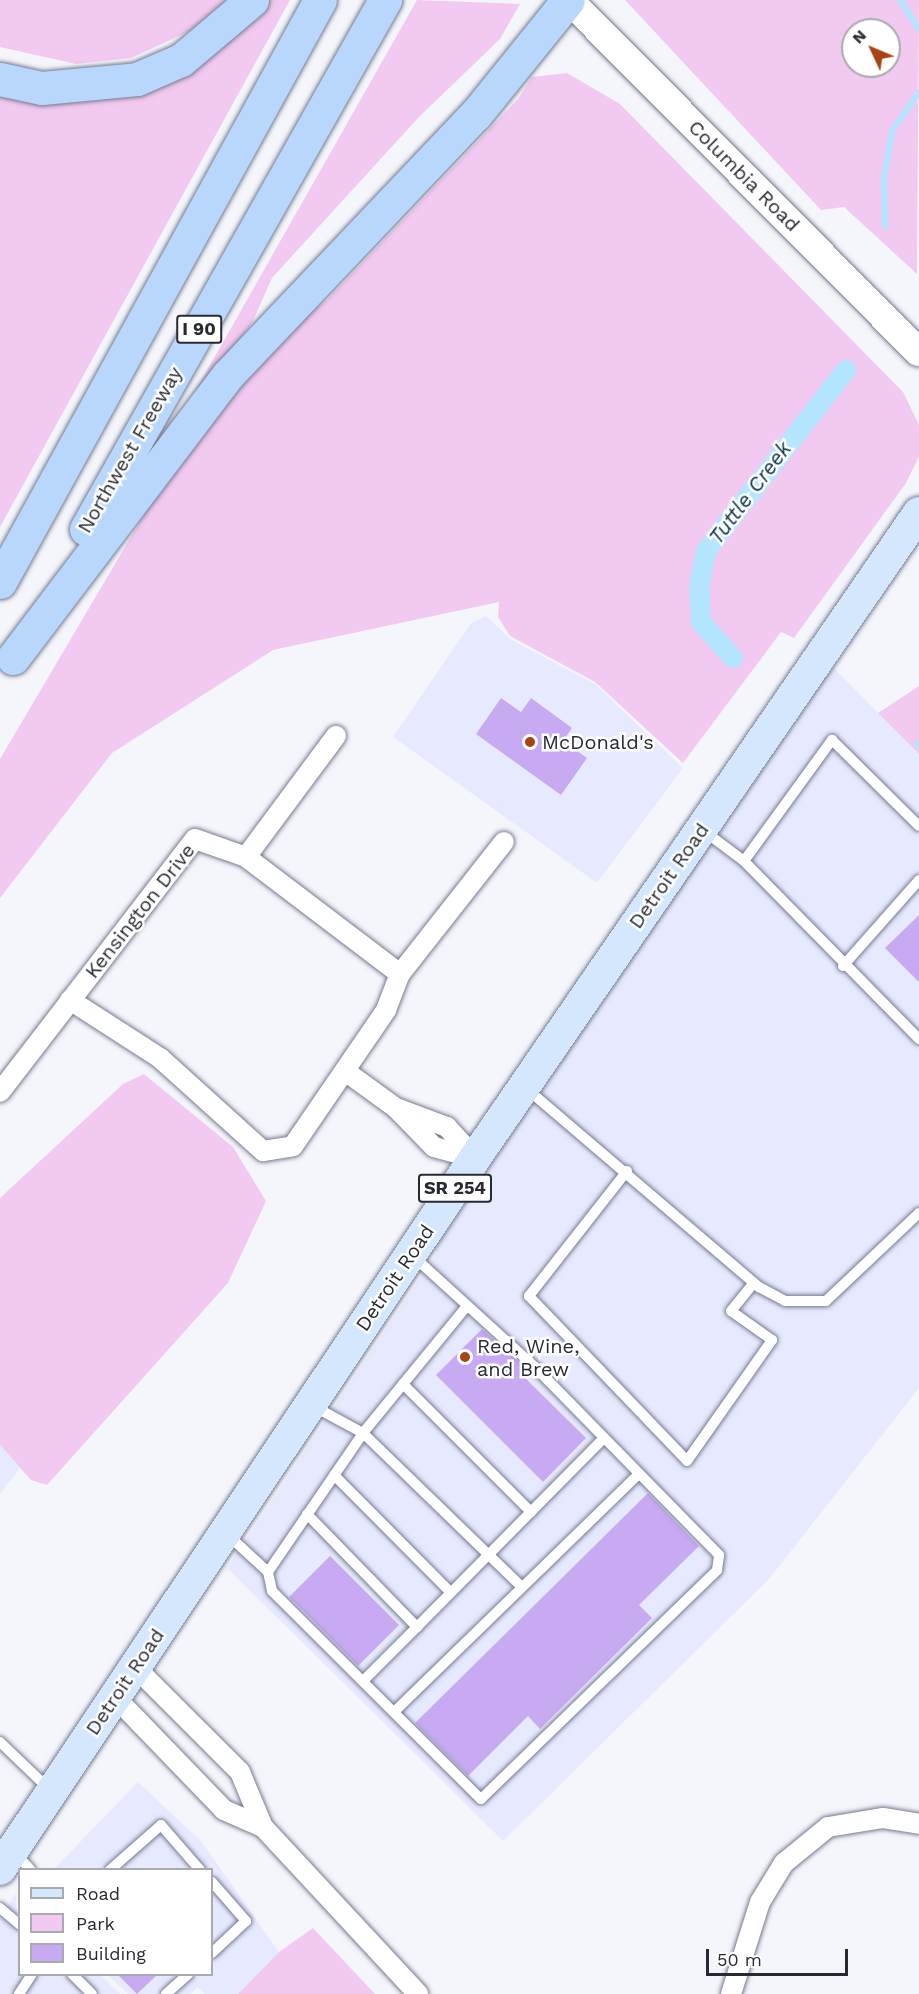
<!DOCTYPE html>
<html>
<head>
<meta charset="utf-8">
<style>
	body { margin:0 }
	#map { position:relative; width:919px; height:1994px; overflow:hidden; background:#f5f6fb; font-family:"Work Sans",sans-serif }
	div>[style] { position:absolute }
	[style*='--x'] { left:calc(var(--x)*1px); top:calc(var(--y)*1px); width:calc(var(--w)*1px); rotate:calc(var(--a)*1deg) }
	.built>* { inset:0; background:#e7eafe }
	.green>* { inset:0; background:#f2c9f0 }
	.stream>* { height:6px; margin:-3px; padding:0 3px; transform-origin:3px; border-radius:3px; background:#b4e7ff }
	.canal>* { height:20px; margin:-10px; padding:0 10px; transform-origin:10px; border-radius:10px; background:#b4e7ff }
	.building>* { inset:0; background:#c7aaf1 }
	.roads { filter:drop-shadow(0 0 2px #777b91) drop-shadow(0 0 2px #777b91) }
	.service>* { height:10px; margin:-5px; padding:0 5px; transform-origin:5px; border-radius:5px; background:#fff }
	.minor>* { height:20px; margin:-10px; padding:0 10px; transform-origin:10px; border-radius:10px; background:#fff }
	.secondary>* { height:28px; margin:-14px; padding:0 14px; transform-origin:14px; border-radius:14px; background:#fff }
	.primary>* { height:32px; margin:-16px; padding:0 16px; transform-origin:16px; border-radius:16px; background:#d5e7fd }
	.motorway>* { height:33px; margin:-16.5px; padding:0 16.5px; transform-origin:16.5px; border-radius:16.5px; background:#b9d7fc }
	.dots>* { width:16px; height:16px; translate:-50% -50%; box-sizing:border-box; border:3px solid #fff; border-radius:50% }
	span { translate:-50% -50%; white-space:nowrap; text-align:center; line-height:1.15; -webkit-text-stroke:5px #fff; paint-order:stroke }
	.shield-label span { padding:2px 4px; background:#fff; border:2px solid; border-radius:4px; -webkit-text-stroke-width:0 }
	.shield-label { font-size:18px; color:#282a33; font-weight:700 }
	.street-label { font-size:20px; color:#282a33 }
	.poi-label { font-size:20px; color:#282a33 }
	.left { translate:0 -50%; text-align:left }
	.water-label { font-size:21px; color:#0f3848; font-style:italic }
	.legend { position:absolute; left:18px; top:1868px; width:195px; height:108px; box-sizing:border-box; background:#fff; border:2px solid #a9aaad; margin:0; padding:8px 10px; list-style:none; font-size:18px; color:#282a33 }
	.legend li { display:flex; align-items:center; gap:12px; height:30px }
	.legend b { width:30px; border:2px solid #a9aaad }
	.north { position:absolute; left:841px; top:18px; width:60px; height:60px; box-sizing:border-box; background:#fff; border:2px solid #a9aaad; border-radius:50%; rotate:314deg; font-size:16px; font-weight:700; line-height:24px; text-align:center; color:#282a33 }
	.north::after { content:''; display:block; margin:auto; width:21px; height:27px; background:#a84413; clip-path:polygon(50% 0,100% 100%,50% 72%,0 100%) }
	.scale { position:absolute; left:706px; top:1949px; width:142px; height:27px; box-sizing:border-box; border:3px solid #282a33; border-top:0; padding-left:8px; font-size:18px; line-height:21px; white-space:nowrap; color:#282a33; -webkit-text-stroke:4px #fff; paint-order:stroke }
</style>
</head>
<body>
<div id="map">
	<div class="built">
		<div style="clip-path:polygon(486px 616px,510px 639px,595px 684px,683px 768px,597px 883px,393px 737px,471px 623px)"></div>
		<div style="clip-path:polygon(821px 655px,919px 754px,919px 1388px,769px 1579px,503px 1841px,227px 1568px,437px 1253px,426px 1231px)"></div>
		<div style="clip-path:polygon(0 1445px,20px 1468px,0 1494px)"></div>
		<div style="clip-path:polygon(138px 1782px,201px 1841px,279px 1952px,238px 1994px,205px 1994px,197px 1987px,191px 1994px,128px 1994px,108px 1975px,212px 1974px,212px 1870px,53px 1870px)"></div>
		<div style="clip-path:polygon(16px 1893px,20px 1974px,100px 1975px,120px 1994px,0 1994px,0 1919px)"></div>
	</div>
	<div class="green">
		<div style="clip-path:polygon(0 0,226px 0,192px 30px,131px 58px,76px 64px,0 47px)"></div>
		<div style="clip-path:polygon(265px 0,290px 0,0 527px,0 87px,97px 98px)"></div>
		<div style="clip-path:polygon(417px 0,520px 4px,500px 39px,418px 118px,272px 278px,252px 323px,205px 389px,197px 388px)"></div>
		<div style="clip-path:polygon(evenodd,625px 0,919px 0,917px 274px,844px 207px,821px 210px,625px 0,853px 30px,889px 30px,889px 66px,853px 66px,853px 30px)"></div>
		<div style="clip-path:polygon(567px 73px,620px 104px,903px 392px,919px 425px,919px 456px,906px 483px,794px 638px,781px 632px,683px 763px,595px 682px,510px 636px,498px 617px,499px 602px,273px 650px,112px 753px,0 898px,0 759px,148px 508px,276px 338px,326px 301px,518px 99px,532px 77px)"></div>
		<div style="clip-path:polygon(919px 686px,919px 754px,878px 713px)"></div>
		<div style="clip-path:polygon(144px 1074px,233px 1147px,266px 1201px,228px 1283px,47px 1485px,31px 1480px,0 1445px,0 1198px,123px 1084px)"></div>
		<div style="clip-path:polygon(313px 1928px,375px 1994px,238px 1994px,279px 1952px)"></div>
	</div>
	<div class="stream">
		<div style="--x:900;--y:0;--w:35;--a:57"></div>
		<div style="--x:885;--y:226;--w:48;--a:-91.2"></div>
		<div style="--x:884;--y:178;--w:48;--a:-80.3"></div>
		<div style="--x:892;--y:131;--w:47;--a:-55.3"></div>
		<div style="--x:917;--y:744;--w:3;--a:45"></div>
	</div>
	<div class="canal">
		<div style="--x:733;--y:658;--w:48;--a:-131.6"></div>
		<div style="--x:701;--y:622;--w:35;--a:-93"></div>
		<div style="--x:699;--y:587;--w:37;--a:-79"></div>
		<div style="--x:706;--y:551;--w:229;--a:-52.3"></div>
	</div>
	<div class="building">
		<div style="clip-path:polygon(501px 698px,521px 712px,531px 698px,572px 728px,563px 741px,587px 758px,561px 795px,476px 734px)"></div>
		<div style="clip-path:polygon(919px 915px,919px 982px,885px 948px)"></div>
		<div style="clip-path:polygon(482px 1329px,525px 1368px,520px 1373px,586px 1438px,543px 1482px,436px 1375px)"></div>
		<div style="clip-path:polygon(648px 1493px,699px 1546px,639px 1605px,652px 1618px,540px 1729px,528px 1716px,468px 1776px,415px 1723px)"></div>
		<div style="clip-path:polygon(330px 1556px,399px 1625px,358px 1666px,289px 1597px)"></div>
		<div style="clip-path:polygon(117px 1974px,158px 1974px,137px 1994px)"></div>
	</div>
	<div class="roads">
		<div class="service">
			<div style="--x:704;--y:831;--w:50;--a:36.9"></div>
			<div style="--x:744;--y:861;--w:250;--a:45.5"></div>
			<div style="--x:744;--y:861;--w:150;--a:-54"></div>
			<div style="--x:832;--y:740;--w:122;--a:44.7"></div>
			<div style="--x:843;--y:966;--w:115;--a:-48.5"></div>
			<div style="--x:527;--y:1089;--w:305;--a:40.5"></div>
			<div style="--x:759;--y:1287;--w:30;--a:28"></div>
			<div style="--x:785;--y:1301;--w:41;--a:0"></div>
			<div style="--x:826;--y:1301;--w:128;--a:-43.4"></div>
			<div style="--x:627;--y:1171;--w:159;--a:128.1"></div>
			<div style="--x:529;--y:1296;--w:228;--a:46.2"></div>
			<div style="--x:687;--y:1461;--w:148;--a:-54.9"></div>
			<div style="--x:772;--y:1340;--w:50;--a:-144.7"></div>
			<div style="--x:731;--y:1311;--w:36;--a:-51"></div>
			<div style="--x:403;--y:1384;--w:181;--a:45"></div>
			<div style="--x:313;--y:1406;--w:57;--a:28.4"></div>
			<div style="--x:363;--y:1433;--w:163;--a:-50.7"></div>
			<div style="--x:334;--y:1475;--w:165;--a:45.2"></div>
			<div style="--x:307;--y:1514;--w:158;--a:45.8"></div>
			<div style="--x:417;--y:1627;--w:264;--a:-45.3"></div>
			<div style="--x:228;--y:1535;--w:54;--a:42.8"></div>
			<div style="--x:268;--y:1572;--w:19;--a:78"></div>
			<div style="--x:272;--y:1591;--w:295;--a:44.9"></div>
			<div style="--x:481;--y:1799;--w:329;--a:-44.1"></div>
			<div style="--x:717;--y:1570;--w:15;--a:-82"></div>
			<div style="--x:719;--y:1555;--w:263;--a:-134.4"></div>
			<div style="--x:535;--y:1367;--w:165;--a:-137.7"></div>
			<div style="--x:268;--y:1572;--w:168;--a:-55.6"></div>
			<div style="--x:363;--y:1433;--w:221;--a:44.1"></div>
			<div style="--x:363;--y:1681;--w:76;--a:-45"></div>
			<div style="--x:394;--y:1712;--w:340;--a:-44.2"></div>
			<div style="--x:0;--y:1742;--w:68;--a:43.8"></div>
			<div style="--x:15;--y:1853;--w:23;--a:47"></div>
			<div style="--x:110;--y:1870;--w:68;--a:-41.4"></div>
			<div style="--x:161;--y:1825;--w:60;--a:49.1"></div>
			<div style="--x:212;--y:1882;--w:52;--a:48.9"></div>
			<div style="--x:246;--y:1921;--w:47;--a:136.7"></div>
			<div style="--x:0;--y:1908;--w:26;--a:40"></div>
			<div style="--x:72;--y:1974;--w:28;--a:45"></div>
			<div style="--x:19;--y:1994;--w:24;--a:-57"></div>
			<div style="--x:166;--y:1994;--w:30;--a:-42"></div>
		</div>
		<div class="minor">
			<div style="--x:246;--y:857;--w:151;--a:-53.4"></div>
			<div style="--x:70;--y:1000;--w:107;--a:32.8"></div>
			<div style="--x:160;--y:1058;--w:139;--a:42.1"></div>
			<div style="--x:263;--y:1151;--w:30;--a:-9"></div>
			<div style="--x:293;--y:1146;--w:165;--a:-55.6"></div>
			<div style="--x:386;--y:1010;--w:39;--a:-69"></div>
			<div style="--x:400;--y:974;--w:168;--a:-51.8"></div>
			<div style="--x:345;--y:1071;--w:63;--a:36"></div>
			<div style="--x:396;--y:1108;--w:54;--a:45.7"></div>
			<div style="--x:434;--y:1147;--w:42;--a:15"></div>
			<div style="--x:475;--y:1158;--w:42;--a:-132.1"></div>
			<div style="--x:447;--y:1127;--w:54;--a:-159.6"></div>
			<div style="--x:0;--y:1092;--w:319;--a:-52.4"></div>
			<div style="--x:195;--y:839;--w:54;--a:19.4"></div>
			<div style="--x:246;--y:857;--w:193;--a:37.2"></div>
			<div style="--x:135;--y:1667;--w:148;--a:45"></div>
			<div style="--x:240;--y:1772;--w:60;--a:67.3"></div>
			<div style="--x:115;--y:1697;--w:157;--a:46"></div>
			<div style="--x:224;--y:1810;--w:43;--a:23.6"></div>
			<div style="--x:263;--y:1827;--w:228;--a:47.1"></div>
			<div style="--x:731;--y:1994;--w:96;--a:-72.5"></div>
			<div style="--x:760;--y:1902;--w:46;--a:-58.4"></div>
			<div style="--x:784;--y:1863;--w:57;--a:-39.3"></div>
			<div style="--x:828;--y:1827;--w:56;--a:-9.3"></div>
			<div style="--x:883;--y:1818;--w:36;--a:9"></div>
		</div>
		<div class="secondary">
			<div style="--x:569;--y:0;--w:496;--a:45.2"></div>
		</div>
		<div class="primary">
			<div style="--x:0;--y:1869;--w:855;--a:-56.25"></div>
			<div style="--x:475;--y:1158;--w:783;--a:-55.46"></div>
		</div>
		<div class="motorway">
			<div style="--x:0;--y:79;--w:43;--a:12.1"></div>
			<div style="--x:42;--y:88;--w:95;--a:-5.4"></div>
			<div style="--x:137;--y:79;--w:48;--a:-23.4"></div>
			<div style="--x:181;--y:60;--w:93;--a:-40.2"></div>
			<div style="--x:86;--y:529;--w:608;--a:-60.52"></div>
			<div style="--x:0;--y:582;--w:664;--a:-61.2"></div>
			<div style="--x:13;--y:658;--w:355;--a:-52.8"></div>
			<div style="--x:228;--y:375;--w:360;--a:-46.5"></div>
			<div style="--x:476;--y:114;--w:146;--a:-51.1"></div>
		</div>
	</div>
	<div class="dots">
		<div style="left:530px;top:742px;background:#a84413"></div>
		<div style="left:465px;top:1357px;background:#a84413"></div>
	</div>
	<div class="shield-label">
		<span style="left:199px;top:329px">I 90</span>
		<span style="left:455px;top:1188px">SR 254</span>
	</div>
	<div class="street-label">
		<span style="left:744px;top:176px;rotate:45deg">Columbia Road</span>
		<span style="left:130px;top:450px;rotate:-60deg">Northwest Freeway</span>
		<span style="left:669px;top:876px;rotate:-55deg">Detroit Road</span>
		<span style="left:140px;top:911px;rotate:-52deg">Kensington Drive</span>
		<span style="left:395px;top:1278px;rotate:-56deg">Detroit Road</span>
		<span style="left:125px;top:1682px;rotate:-56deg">Detroit Road</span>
	</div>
	<div class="poi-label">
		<span class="left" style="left:542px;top:742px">McDonald's</span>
		<span class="left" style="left:477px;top:1358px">Red, Wine,<br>and Brew</span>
	</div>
	<div class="water-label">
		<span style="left:750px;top:493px;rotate:-53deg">Tuttle Creek</span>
	</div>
	<ul class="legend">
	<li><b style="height:8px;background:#d5e7fd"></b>Road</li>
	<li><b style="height:16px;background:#f2c9f0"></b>Park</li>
	<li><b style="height:16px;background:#c7aaf1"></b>Building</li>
	</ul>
	<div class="north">N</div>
	<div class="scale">50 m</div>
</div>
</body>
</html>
